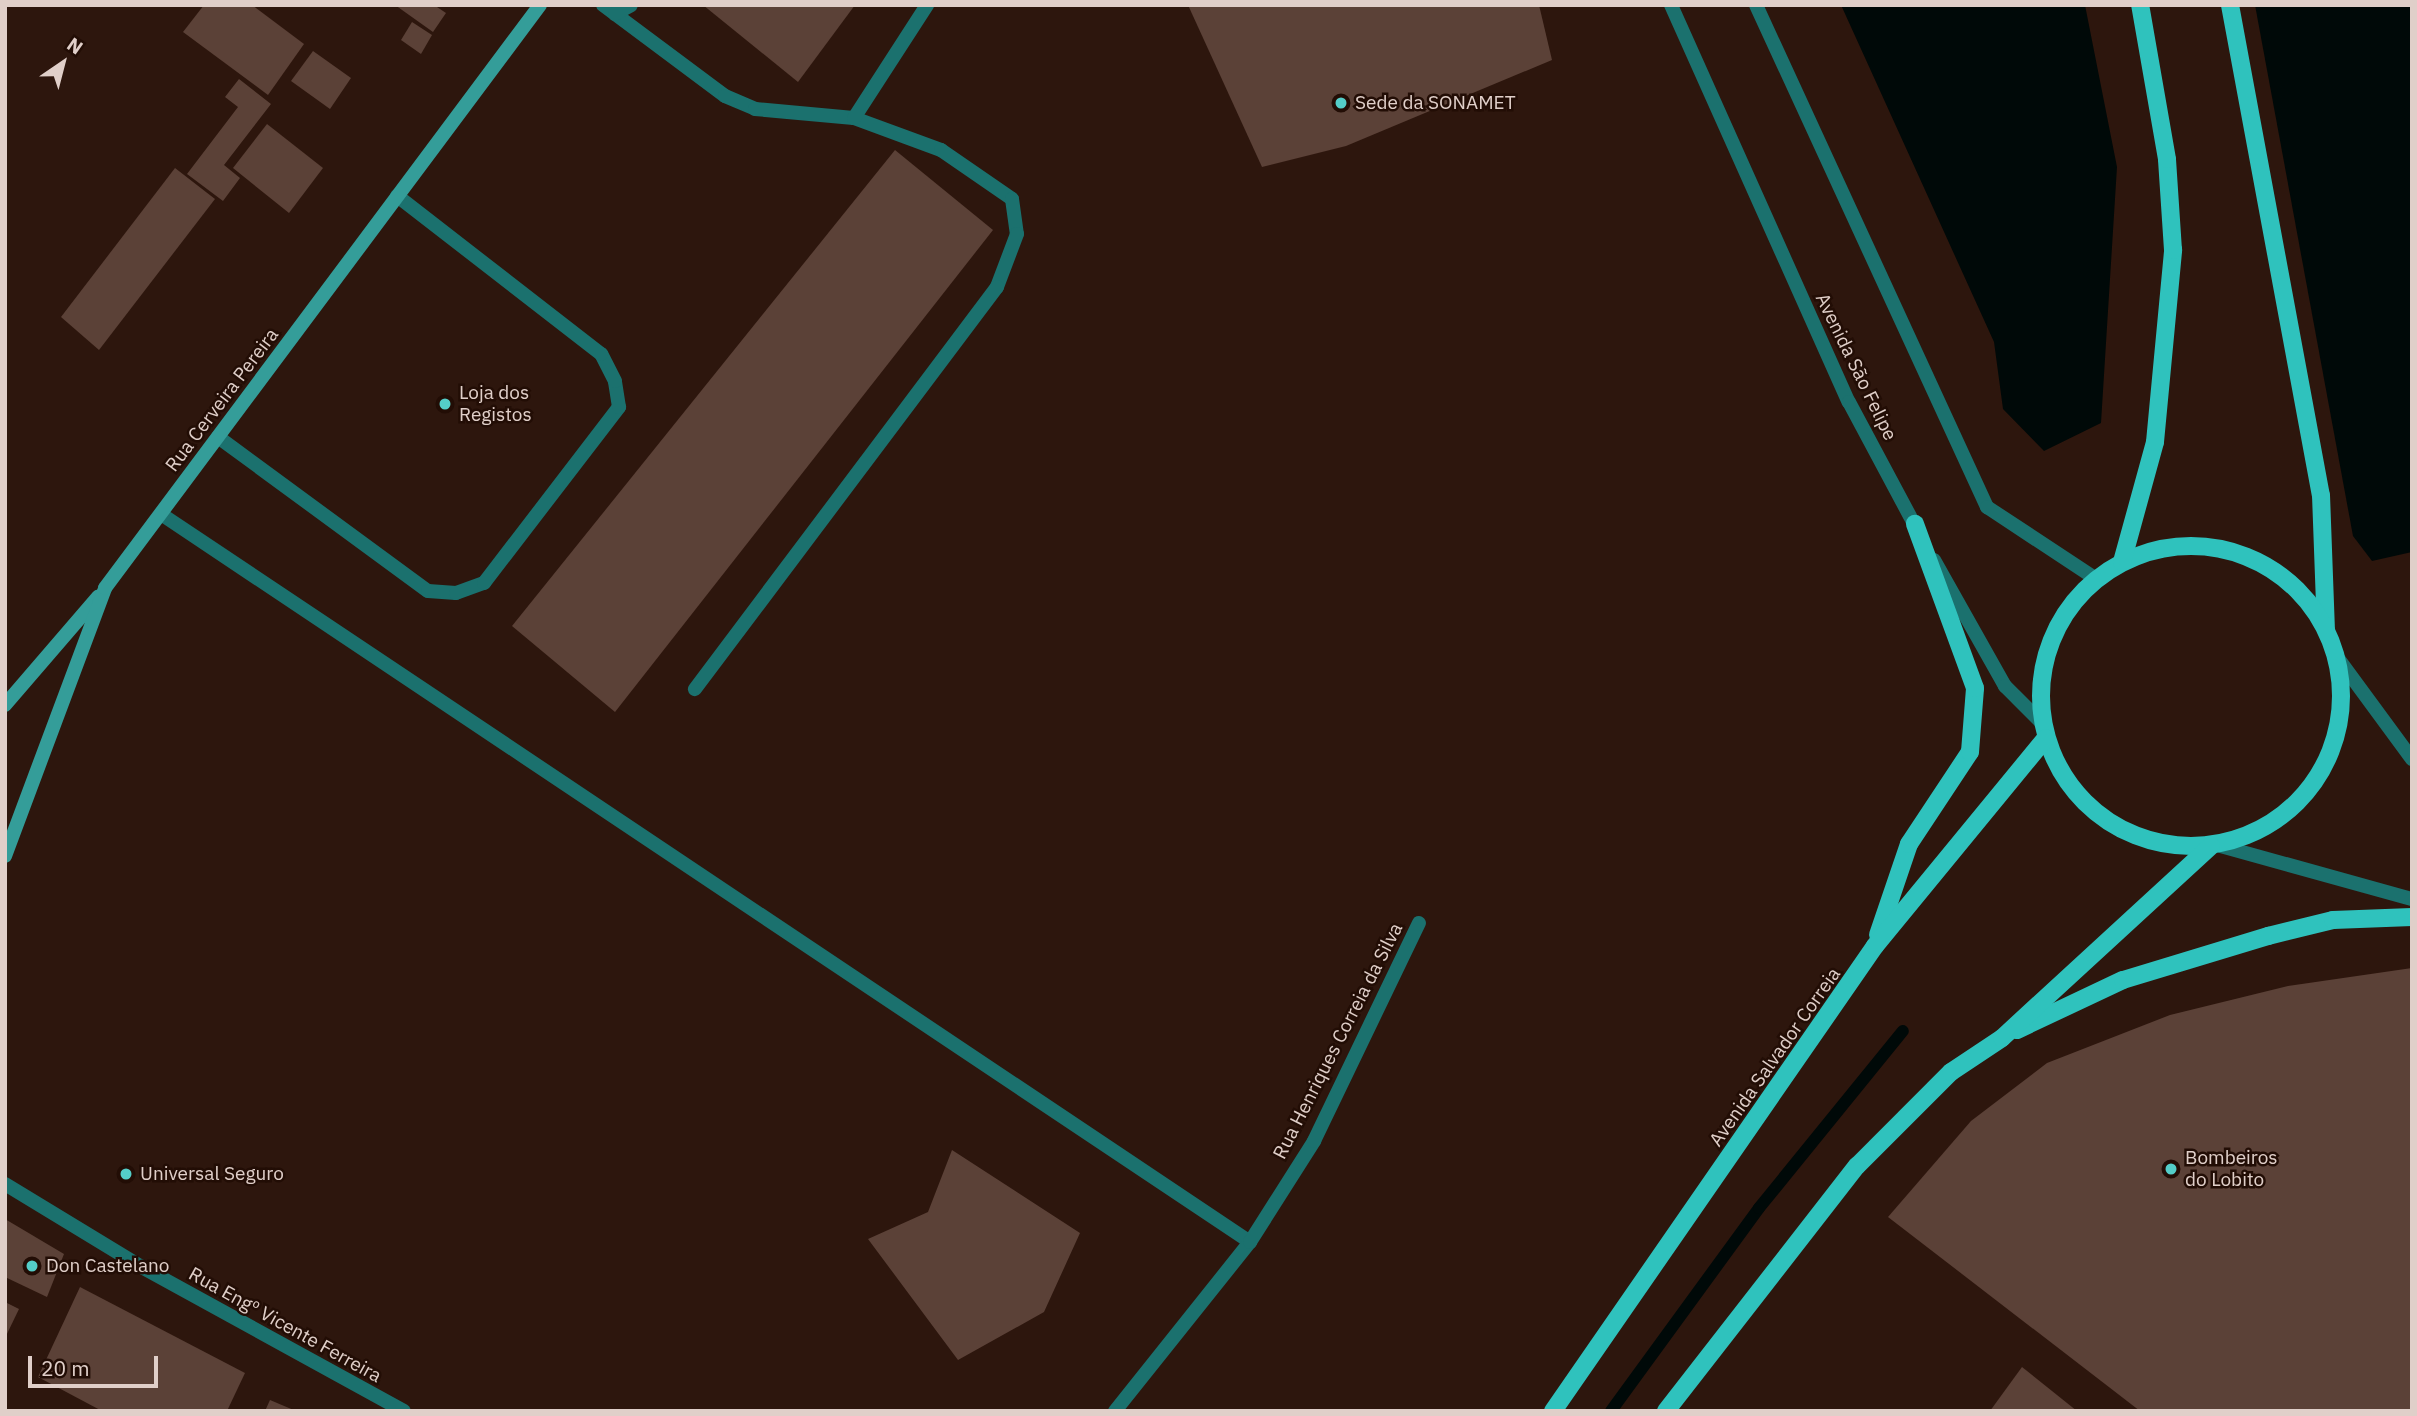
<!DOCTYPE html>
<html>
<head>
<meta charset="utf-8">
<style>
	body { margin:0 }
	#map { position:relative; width:2417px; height:1416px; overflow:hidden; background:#2d160d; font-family:"IBM Plex Sans",sans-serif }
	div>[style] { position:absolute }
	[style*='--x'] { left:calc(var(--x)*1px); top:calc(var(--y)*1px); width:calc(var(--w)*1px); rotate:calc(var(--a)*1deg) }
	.water>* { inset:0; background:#000908 }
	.stream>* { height:12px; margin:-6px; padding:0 6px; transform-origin:6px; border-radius:6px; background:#000908 }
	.building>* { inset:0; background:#5b4137 }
	.service>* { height:14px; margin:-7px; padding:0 7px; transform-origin:7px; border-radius:7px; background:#1b716e }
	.minor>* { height:14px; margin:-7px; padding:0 7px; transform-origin:7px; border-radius:7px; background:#1b716e }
	.tertiary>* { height:14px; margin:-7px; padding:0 7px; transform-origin:7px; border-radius:7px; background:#1b716e }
	.secondary>* { height:14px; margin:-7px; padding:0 7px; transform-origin:7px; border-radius:7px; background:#349d99 }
	.primary>* { height:18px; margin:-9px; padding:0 9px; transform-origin:9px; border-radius:9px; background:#2fc2bd }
	.primary>.ring { margin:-9px; padding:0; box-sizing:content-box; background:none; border:18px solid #2fc2bd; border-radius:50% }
	.dots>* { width:19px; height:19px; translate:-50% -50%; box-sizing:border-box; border:4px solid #220d05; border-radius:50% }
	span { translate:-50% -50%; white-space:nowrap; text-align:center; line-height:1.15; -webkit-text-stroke:5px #220d05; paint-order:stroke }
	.poi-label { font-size:19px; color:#e0cfc9 }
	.left { translate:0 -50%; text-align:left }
	.street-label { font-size:19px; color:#e0cfc9 }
	.frame { position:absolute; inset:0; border:7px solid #e0cfc9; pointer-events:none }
	.north { position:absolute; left:28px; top:28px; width:70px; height:70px; -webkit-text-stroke:5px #220d05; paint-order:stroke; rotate:35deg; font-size:19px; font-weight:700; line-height:28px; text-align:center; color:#e0cfc9 }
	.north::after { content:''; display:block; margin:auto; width:24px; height:32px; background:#e0cfc9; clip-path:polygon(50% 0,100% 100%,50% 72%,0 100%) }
	.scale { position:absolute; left:28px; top:1356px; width:130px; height:32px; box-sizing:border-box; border:4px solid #e0cfc9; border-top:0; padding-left:9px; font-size:21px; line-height:24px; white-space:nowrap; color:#e0cfc9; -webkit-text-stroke:5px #220d05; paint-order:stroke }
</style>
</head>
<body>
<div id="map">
	<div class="water">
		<div style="clip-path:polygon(1841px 5px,2085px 5px,2117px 167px,2101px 423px,2044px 451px,2003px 409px,1994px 342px)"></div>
		<div style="clip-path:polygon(2255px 5px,2412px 5px,2412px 552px,2372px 561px,2353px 536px)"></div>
	</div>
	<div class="stream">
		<div style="--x:1611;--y:1411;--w:251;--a:-53.9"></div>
		<div style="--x:1759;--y:1208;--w:228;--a:-50.9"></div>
	</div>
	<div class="building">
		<div style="clip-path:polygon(204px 5px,252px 5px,304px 44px,268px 95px,183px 32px)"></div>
		<div style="clip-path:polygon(395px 5px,434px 5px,446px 13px,433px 32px)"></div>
		<div style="clip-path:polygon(703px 5px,855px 5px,798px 82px)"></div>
		<div style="clip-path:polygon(1188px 5px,1539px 5px,1552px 60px,1346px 146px,1262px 167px)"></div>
		<div style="clip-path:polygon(412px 22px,432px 35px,421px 54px,401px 40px)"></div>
		<div style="clip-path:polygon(313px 51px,351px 78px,330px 109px,291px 81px)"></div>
		<div style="clip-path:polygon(239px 79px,271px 104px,224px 165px,240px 178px,223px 201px,187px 174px,238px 107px,225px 97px)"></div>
		<div style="clip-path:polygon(267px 124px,323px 168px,289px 213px,233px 168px)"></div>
		<div style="clip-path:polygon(895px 150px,993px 230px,615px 712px,512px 626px)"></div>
		<div style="clip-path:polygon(175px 168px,215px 199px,99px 350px,61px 317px)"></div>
		<div style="clip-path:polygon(2412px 968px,2412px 1411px,2140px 1411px,1888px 1217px,1971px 1121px,2047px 1063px,2170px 1015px,2288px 986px)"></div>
		<div style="clip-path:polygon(952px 1150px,1080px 1233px,1044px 1312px,958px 1360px,868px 1239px,928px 1212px)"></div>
		<div style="clip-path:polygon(5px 1219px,64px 1254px,47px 1297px,5px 1277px)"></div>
		<div style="clip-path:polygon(80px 1287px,245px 1373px,227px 1411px,102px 1411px,38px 1377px)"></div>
		<div style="clip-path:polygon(5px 1302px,19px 1309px,5px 1338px)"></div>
		<div style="clip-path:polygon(2022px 1367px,2077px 1411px,1990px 1411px)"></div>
		<div style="clip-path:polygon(270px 1400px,296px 1411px,265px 1411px)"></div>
	</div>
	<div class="service">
		<div style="--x:603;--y:5;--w:152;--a:36.7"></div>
		<div style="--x:725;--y:96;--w:33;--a:23"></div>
		<div style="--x:755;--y:109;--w:99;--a:5.2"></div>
		<div style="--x:854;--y:118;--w:93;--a:20.2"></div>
		<div style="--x:941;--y:150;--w:86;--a:34.6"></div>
		<div style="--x:1012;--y:199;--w:35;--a:82"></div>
		<div style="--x:1017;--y:234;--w:57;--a:110.7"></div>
		<div style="--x:997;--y:287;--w:503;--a:126.92"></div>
		<div style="--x:615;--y:14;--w:18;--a:-29"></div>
		<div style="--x:854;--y:118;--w:135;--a:-57.1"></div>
		<div style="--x:218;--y:437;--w:260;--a:36.3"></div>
		<div style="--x:428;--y:591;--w:28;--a:4"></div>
		<div style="--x:456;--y:593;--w:30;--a:-20"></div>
		<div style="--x:484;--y:583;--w:222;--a:-52.5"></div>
		<div style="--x:619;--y:407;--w:26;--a:-99"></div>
		<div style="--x:615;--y:381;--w:30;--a:-117"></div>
		<div style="--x:601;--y:354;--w:258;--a:-142.2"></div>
		<div style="--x:161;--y:514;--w:1310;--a:33.76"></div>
	</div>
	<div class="minor">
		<div style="--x:5;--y:1184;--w:158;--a:31.3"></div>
		<div style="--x:140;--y:1266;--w:301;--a:28.8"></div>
		<div style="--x:1115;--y:1411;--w:216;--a:-51.4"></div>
		<div style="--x:1250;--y:1242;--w:120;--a:-57.6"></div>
		<div style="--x:1314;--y:1141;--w:242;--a:-64.3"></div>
	</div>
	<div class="tertiary">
		<div style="--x:1671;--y:5;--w:435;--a:65.9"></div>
		<div style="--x:1849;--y:402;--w:149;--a:61.9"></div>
		<div style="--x:1756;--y:5;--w:553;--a:65.29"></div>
		<div style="--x:1987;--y:507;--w:131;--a:33.4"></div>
		<div style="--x:1934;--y:560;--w:145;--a:60.6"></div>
		<div style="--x:2005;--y:686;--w:54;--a:45"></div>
		<div style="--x:2337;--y:657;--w:127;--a:53.7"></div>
		<div style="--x:2217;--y:845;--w:202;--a:15.5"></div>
	</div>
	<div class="secondary">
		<div style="--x:5;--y:705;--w:143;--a:-49.3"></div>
		<div style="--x:5;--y:856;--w:286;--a:-69.5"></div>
		<div style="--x:105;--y:588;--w:727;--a:-53.27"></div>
	</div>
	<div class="primary">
		<div style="--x:2230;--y:5;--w:498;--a:79.5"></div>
		<div style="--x:2321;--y:495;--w:134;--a:87.9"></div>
		<div class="ring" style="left:2041px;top:546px;width:282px;height:282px"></div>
		<div style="--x:2122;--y:562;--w:124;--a:-74.6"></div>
		<div style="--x:2155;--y:442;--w:193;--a:-84.6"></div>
		<div style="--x:2173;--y:250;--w:91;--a:-93.8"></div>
		<div style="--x:2167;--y:159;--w:156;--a:-99.9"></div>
		<div style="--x:1878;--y:935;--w:96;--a:-71.2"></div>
		<div style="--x:1909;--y:844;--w:110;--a:-56.5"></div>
		<div style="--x:1970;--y:752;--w:64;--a:-85.5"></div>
		<div style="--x:1975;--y:688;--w:175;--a:-110.1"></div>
		<div style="--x:2017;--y:1030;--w:117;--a:-25.3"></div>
		<div style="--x:2123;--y:980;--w:152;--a:-16.9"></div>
		<div style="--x:2268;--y:936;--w:67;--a:-13.8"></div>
		<div style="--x:2333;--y:920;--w:79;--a:-2.2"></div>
		<div style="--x:1553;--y:1411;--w:566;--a:-55.3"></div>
		<div style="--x:1875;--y:946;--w:269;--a:-50.6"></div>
		<div style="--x:1666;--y:1411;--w:311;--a:-52.1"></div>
		<div style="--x:1857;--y:1166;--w:133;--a:-45"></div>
		<div style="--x:1951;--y:1072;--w:61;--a:-33.7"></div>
		<div style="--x:2002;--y:1038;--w:284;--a:-42.6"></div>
	</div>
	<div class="dots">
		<div style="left:1341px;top:103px;background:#54cdc8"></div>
		<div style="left:445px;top:404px;background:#54cdc8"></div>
		<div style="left:2171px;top:1169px;background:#54cdc8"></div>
		<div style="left:126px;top:1174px;background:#54cdc8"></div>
		<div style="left:32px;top:1266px;background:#54cdc8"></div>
	</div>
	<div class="poi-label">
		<span class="left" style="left:1355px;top:103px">Sede da SONAMET</span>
		<span class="left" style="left:459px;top:404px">Loja dos<br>Registos</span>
		<span class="left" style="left:2185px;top:1169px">Bombeiros<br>do Lobito</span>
		<span class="left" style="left:140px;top:1174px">Universal Seguro</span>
		<span class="left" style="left:46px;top:1266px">Don Castelano</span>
	</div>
	<div class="street-label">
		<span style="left:1856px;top:367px;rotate:64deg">Avenida São Felipe</span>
		<span style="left:222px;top:400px;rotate:-53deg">Rua Cerveira Pereira</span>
		<span style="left:1338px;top:1041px;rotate:-63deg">Rua Henriques Correia da Silva</span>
		<span style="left:1775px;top:1057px;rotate:-55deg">Avenida Salvador Correia</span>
		<span style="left:285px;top:1325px;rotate:29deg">Rua Engº Vicente Ferreira</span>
	</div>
	<div class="frame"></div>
	<div class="north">N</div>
	<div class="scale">20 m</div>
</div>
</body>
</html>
